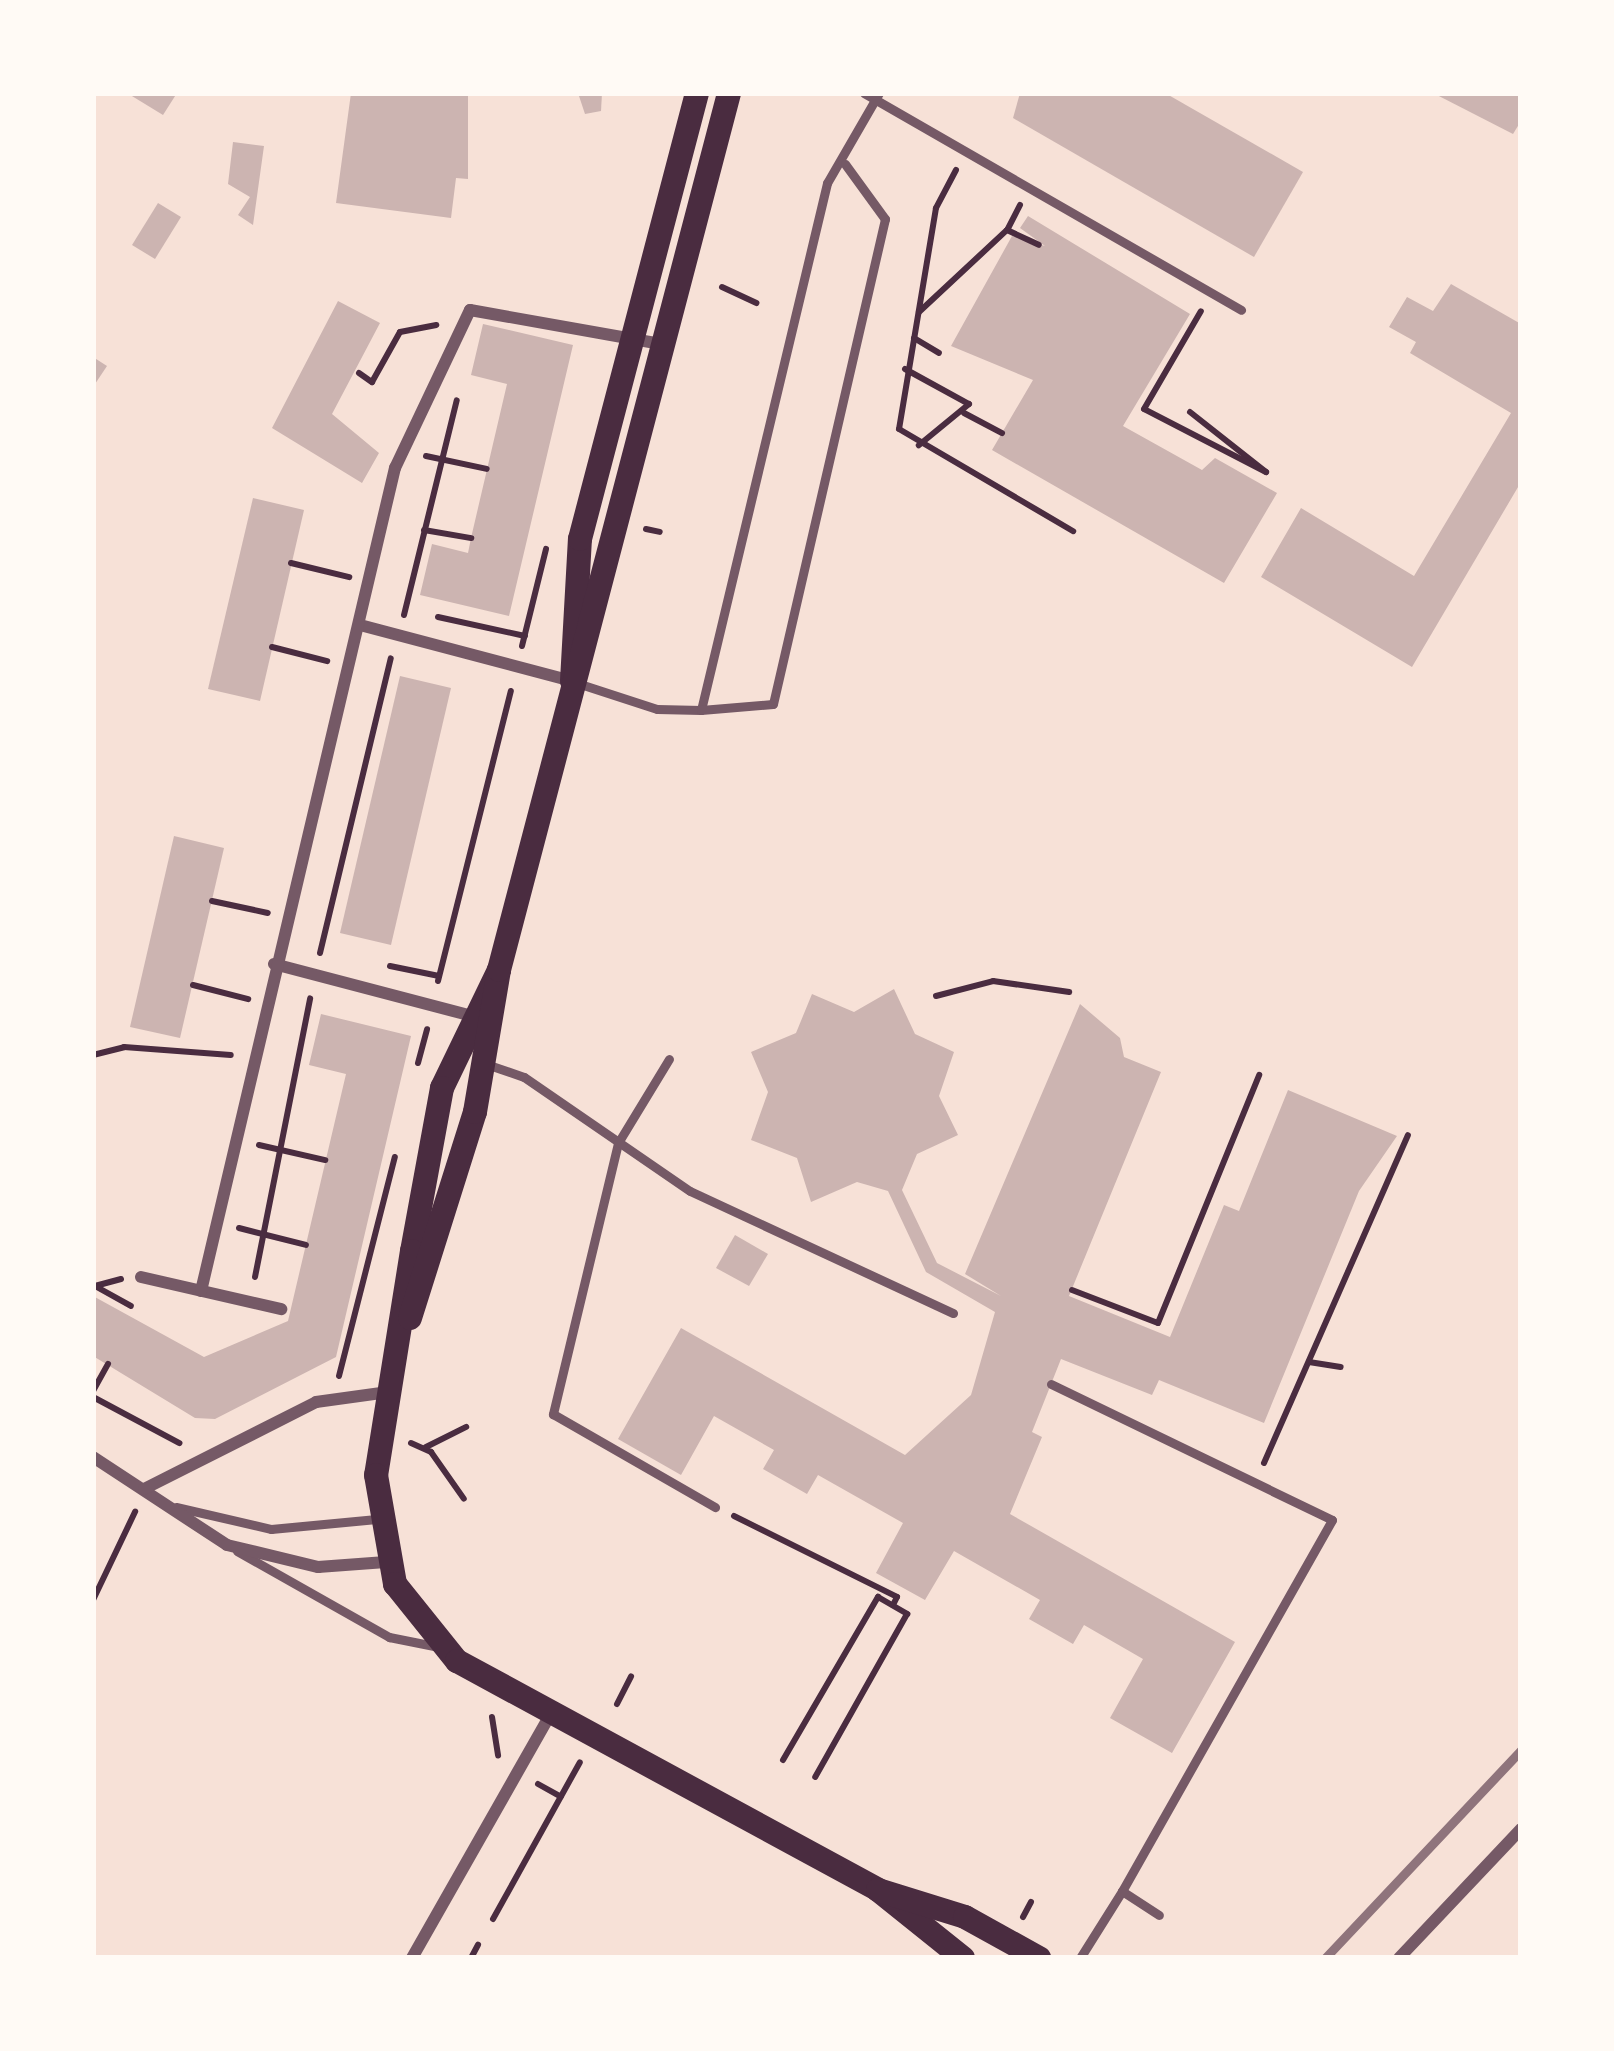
<!DOCTYPE html>
<html>
<head>
<meta charset="utf-8">
<style>
	body { margin:0 }
	#map { position:relative; width:1614px; height:2051px; overflow:hidden; background:#f7e1d7; font-family:"Source Sans 3",sans-serif }
	div>[style] { position:absolute }
	[style*='--x'] { left:calc(var(--x)*1px); top:calc(var(--y)*1px); width:calc(var(--w)*1px); rotate:calc(var(--a)*1deg) }
	.building>* { inset:0; background:#ccb4b1 }
	.path>* { height:6px; margin:-3px; padding:0 3px; transform-origin:3px; border-radius:3px; background:#4a2c40 }
	.service>* { height:9px; margin:-4.5px; padding:0 4.5px; transform-origin:4.5px; border-radius:4.5px; background:#755966 }
	.minor>* { height:12px; margin:-6px; padding:0 6px; transform-origin:6px; border-radius:6px; background:#755966 }
	.secondary>* { height:24px; margin:-12px; padding:0 12px; transform-origin:12px; border-radius:12px; background:#4a2c40 }
	.rail>* { height:9px; margin:-4.5px; padding:0 4.5px; transform-origin:4.5px; border-radius:4.5px; background:#8f747c }
	span { translate:-50% -50%; white-space:nowrap; text-align:center; line-height:1.15; -webkit-text-stroke:10px #fffaf5; paint-order:stroke }
	.frame { position:absolute; inset:0; border:96px solid #fffaf5; pointer-events:none }
</style>
</head>
<body>
<div id="map">
	<div class="building">
		<div style="clip-path:polygon(127px 93px,177px 93px,163px 115px)"></div>
		<div style="clip-path:polygon(351px 93px,468px 93px,468px 179px,456px 178px,451px 218px,336px 203px)"></div>
		<div style="clip-path:polygon(578px 93px,602px 93px,601px 111px,585px 114px)"></div>
		<div style="clip-path:polygon(1020px 93px,1165px 93px,1303px 172px,1254px 257px,1013px 118px)"></div>
		<div style="clip-path:polygon(1433px 93px,1521px 93px,1521px 121px,1513px 134px)"></div>
		<div style="clip-path:polygon(233px 142px,264px 146px,253px 225px,238px 215px,250px 197px,228px 184px)"></div>
		<div style="clip-path:polygon(158px 203px,181px 217px,155px 259px,132px 245px)"></div>
		<div style="clip-path:polygon(1028px 216px,1190px 314px,1123px 426px,1202px 470px,1215px 458px,1277px 493px,1224px 583px,992px 450px,1033px 380px,951px 346px,1012px 236px,1045px 246px,1020px 228px)"></div>
		<div style="clip-path:polygon(1451px 284px,1521px 324px,1521px 482px,1412px 667px,1261px 577px,1301px 508px,1414px 576px,1511px 413px,1410px 353px,1416px 342px,1389px 327px,1407px 297px,1433px 311px)"></div>
		<div style="clip-path:polygon(338px 301px,380px 323px,332px 414px,379px 453px,362px 483px,272px 428px)"></div>
		<div style="clip-path:polygon(483px 324px,573px 345px,509px 616px,420px 595px,432px 544px,468px 553px,471px 538px,507px 384px,471px 375px)"></div>
		<div style="clip-path:polygon(93px 357px,107px 366px,93px 387px)"></div>
		<div style="clip-path:polygon(253px 498px,304px 510px,260px 701px,208px 689px)"></div>
		<div style="clip-path:polygon(400px 676px,451px 688px,391px 945px,340px 933px)"></div>
		<div style="clip-path:polygon(174px 836px,224px 848px,180px 1038px,130px 1027px)"></div>
		<div style="clip-path:polygon(894px 989px,915px 1034px,954px 1052px,939px 1096px,958px 1135px,917px 1154px,902px 1190px,937px 1263px,1001px 1296px,965px 1274px,1080px 1004px,1120px 1038px,1124px 1057px,1161px 1072px,1069px 1296px,1170px 1337px,1224px 1205px,1239px 1211px,1288px 1090px,1397px 1136px,1359px 1191px,1264px 1423px,1159px 1380px,1152px 1395px,1061px 1359px,1032px 1432px,1042px 1437px,1010px 1514px,1235px 1642px,1172px 1753px,1110px 1718px,1143px 1659px,1084px 1625px,1073px 1644px,1029px 1619px,1040px 1600px,954px 1551px,925px 1600px,876px 1573px,903px 1523px,818px 1475px,807px 1494px,763px 1469px,774px 1450px,714px 1416px,681px 1475px,618px 1439px,681px 1328px,905px 1455px,971px 1395px,995px 1312px,926px 1272px,888px 1191px,857px 1182px,811px 1202px,797px 1158px,751px 1140px,768px 1092px,751px 1052px,796px 1033px,812px 994px,854px 1012px)"></div>
		<div style="clip-path:polygon(321px 1014px,411px 1036px,336px 1357px,215px 1419px,195px 1418px,93px 1356px,93px 1296px,204px 1357px,288px 1321px,346px 1074px,309px 1065px)"></div>
		<div style="clip-path:polygon(735px 1235px,768px 1254px,749px 1286px,716px 1268px)"></div>
	</div>
	<div class="path">
		<div style="--x:956;--y:170;--w:43;--a:117.8"></div>
		<div style="--x:936;--y:208;--w:224;--a:99.5"></div>
		<div style="--x:899;--y:429;--w:202;--a:30.4"></div>
		<div style="--x:1020;--y:205;--w:28;--a:117"></div>
		<div style="--x:1007;--y:230;--w:35;--a:25"></div>
		<div style="--x:722;--y:287;--w:38;--a:25"></div>
		<div style="--x:919;--y:312;--w:120;--a:-43"></div>
		<div style="--x:914;--y:338;--w:29;--a:31"></div>
		<div style="--x:905;--y:369;--w:73;--a:28.7"></div>
		<div style="--x:969;--y:404;--w:65;--a:140.6"></div>
		<div style="--x:359;--y:373;--w:16;--a:35"></div>
		<div style="--x:372;--y:382;--w:57;--a:-60.8"></div>
		<div style="--x:400;--y:332;--w:37;--a:-11"></div>
		<div style="--x:1190;--y:412;--w:97;--a:38.3"></div>
		<div style="--x:1266;--y:472;--w:137;--a:-152.7"></div>
		<div style="--x:1144;--y:409;--w:113;--a:-59.8"></div>
		<div style="--x:964;--y:413;--w:43;--a:27.8"></div>
		<div style="--x:426;--y:456;--w:62;--a:12"></div>
		<div style="--x:646;--y:529;--w:14;--a:12"></div>
		<div style="--x:424;--y:530;--w:48;--a:9.7"></div>
		<div style="--x:291;--y:563;--w:60;--a:13.6"></div>
		<div style="--x:404;--y:615;--w:221;--a:-76.2"></div>
		<div style="--x:438;--y:617;--w:89;--a:12.3"></div>
		<div style="--x:522;--y:646;--w:100;--a:-76.1"></div>
		<div style="--x:272;--y:647;--w:57;--a:14.3"></div>
		<div style="--x:212;--y:901;--w:57;--a:12.1"></div>
		<div style="--x:320;--y:953;--w:303;--a:-76.5"></div>
		<div style="--x:390;--y:966;--w:50;--a:11.5"></div>
		<div style="--x:438;--y:981;--w:299;--a:-75.9"></div>
		<div style="--x:193;--y:985;--w:57;--a:14.3"></div>
		<div style="--x:936;--y:996;--w:59;--a:-14.7"></div>
		<div style="--x:993;--y:981;--w:77;--a:8.2"></div>
		<div style="--x:93;--y:1055;--w:32;--a:-14"></div>
		<div style="--x:124;--y:1047;--w:107;--a:4.3"></div>
		<div style="--x:418;--y:1063;--w:35;--a:-75"></div>
		<div style="--x:259;--y:1145;--w:68;--a:12.8"></div>
		<div style="--x:239;--y:1228;--w:69;--a:14.2"></div>
		<div style="--x:255;--y:1277;--w:284;--a:-78.8"></div>
		<div style="--x:121;--y:1279;--w:27;--a:165"></div>
		<div style="--x:95;--y:1286;--w:41;--a:29.1"></div>
		<div style="--x:1072;--y:1290;--w:92;--a:21"></div>
		<div style="--x:1158;--y:1323;--w:268;--a:-67.8"></div>
		<div style="--x:1309;--y:1362;--w:32;--a:9"></div>
		<div style="--x:339;--y:1376;--w:226;--a:-75.7"></div>
		<div style="--x:93;--y:1391;--w:31;--a:-61"></div>
		<div style="--x:93;--y:1397;--w:98;--a:28.1"></div>
		<div style="--x:411;--y:1443;--w:22;--a:24"></div>
		<div style="--x:431;--y:1452;--w:57;--a:54.9"></div>
		<div style="--x:426;--y:1447;--w:45;--a:-26.6"></div>
		<div style="--x:1264;--y:1463;--w:358;--a:-66.3"></div>
		<div style="--x:734;--y:1516;--w:182;--a:26.4"></div>
		<div style="--x:897;--y:1597;--w:9;--a:117"></div>
		<div style="--x:93;--y:1600;--w:98;--a:-64.5"></div>
		<div style="--x:617;--y:1704;--w:31;--a:-63"></div>
		<div style="--x:492;--y:1717;--w:39;--a:81"></div>
		<div style="--x:783;--y:1760;--w:189;--a:-59.8"></div>
		<div style="--x:878;--y:1597;--w:34;--a:30"></div>
		<div style="--x:907;--y:1614;--w:187;--a:119.4"></div>
		<div style="--x:538;--y:1784;--w:26;--a:29"></div>
		<div style="--x:1023;--y:1917;--w:17;--a:-62"></div>
		<div style="--x:493;--y:1919;--w:179;--a:-61"></div>
		<div style="--x:471;--y:1958;--w:15;--a:-62"></div>
	</div>
	<div class="service">
		<div style="--x:864;--y:93;--w:435;--a:29.9"></div>
		<div style="--x:577;--y:683;--w:84;--a:18"></div>
		<div style="--x:657;--y:709;--w:44;--a:1.3"></div>
		<div style="--x:701;--y:710;--w:542;--a:-76.55"></div>
		<div style="--x:827;--y:183;--w:104;--a:-60"></div>
		<div style="--x:701;--y:710;--w:72;--a:-4.8"></div>
		<div style="--x:773;--y:704;--w:498;--a:-77"></div>
		<div style="--x:885;--y:219;--w:68;--a:-126"></div>
		<div style="--x:669;--y:1059;--w:98;--a:121.3"></div>
		<div style="--x:618;--y:1143;--w:279;--a:103.5"></div>
		<div style="--x:553;--y:1414;--w:187;--a:29.9"></div>
		<div style="--x:486;--y:1064;--w:40;--a:18.9"></div>
		<div style="--x:524;--y:1077;--w:201;--a:34.5"></div>
		<div style="--x:690;--y:1191;--w:290;--a:24.9"></div>
		<div style="--x:1051;--y:1384;--w:312;--a:25.8"></div>
		<div style="--x:1332;--y:1520;--w:426;--a:119.5"></div>
		<div style="--x:176;--y:1507;--w:98;--a:13"></div>
		<div style="--x:271;--y:1529;--w:106;--a:-5.4"></div>
		<div style="--x:237;--y:1551;--w:175;--a:29.5"></div>
		<div style="--x:389;--y:1637;--w:51;--a:11.3"></div>
		<div style="--x:1080;--y:1958;--w:79;--a:-57.9"></div>
		<div style="--x:1122;--y:1891;--w:44;--a:33"></div>
	</div>
	<div class="minor">
		<div style="--x:360;--y:625;--w:219;--a:14.8"></div>
		<div style="--x:274;--y:964;--w:209;--a:14.7"></div>
		<div style="--x:141;--y:1277;--w:144;--a:12.9"></div>
		<div style="--x:201;--y:1291;--w:846;--a:-76.74"></div>
		<div style="--x:395;--y:468;--w:175;--a:-64.6"></div>
		<div style="--x:470;--y:310;--w:194;--a:10.1"></div>
		<div style="--x:93;--y:1457;--w:160;--a:33.3"></div>
		<div style="--x:227;--y:1545;--w:94;--a:13.6"></div>
		<div style="--x:318;--y:1567;--w:68;--a:-4.2"></div>
		<div style="--x:144;--y:1489;--w:193;--a:-26.8"></div>
		<div style="--x:316;--y:1402;--w:73;--a:-7.9"></div>
		<div style="--x:412;--y:1958;--w:279;--a:-60.4"></div>
		<div style="--x:1399;--y:1958;--w:178;--a:-46.6"></div>
	</div>
	<div class="secondary">
		<div style="--x:572;--y:681;--w:142;--a:-86.8"></div>
		<div style="--x:580;--y:539;--w:461;--a:-75.3"></div>
		<div style="--x:499;--y:970;--w:131;--a:115.8"></div>
		<div style="--x:442;--y:1088;--w:166;--a:100.4"></div>
		<div style="--x:412;--y:1251;--w:227;--a:99.1"></div>
		<div style="--x:376;--y:1475;--w:111;--a:80.1"></div>
		<div style="--x:395;--y:1584;--w:99;--a:51.2"></div>
		<div style="--x:457;--y:1661;--w:479;--a:28.5"></div>
		<div style="--x:878;--y:1890;--w:109;--a:38.7"></div>
		<div style="--x:410;--y:1318;--w:216;--a:-72.5"></div>
		<div style="--x:475;--y:1112;--w:144;--a:-80.4"></div>
		<div style="--x:499;--y:970;--w:907;--a:-75.3"></div>
		<div style="--x:878;--y:1890;--w:91;--a:17.2"></div>
		<div style="--x:965;--y:1917;--w:85;--a:29"></div>
	</div>
	<div class="rail">
		<div style="--x:1325;--y:1958;--w:286;--a:-46.7"></div>
	</div>
	<div class="frame"></div>
</div>
</body>
</html>
